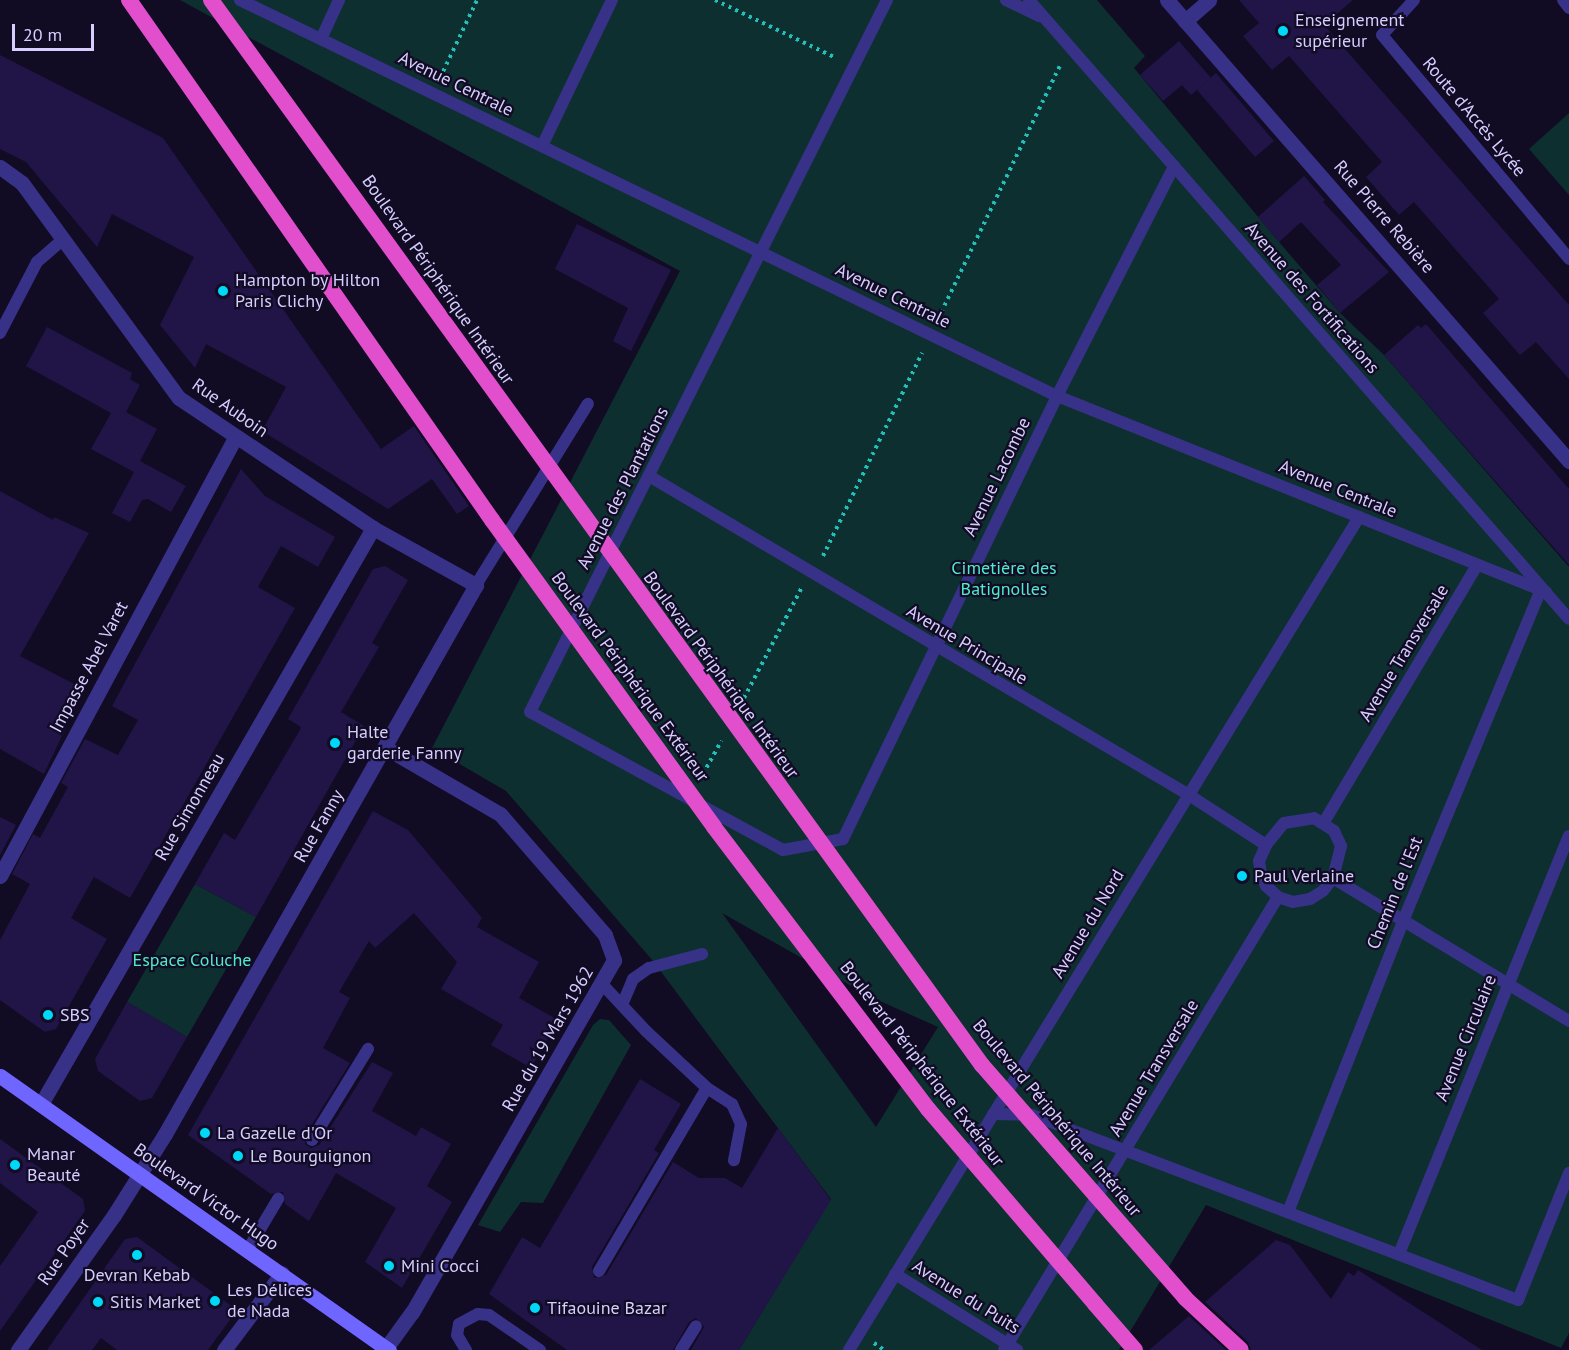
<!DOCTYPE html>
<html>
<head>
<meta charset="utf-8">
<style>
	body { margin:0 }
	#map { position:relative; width:1569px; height:1350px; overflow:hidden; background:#110b24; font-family:"PT Sans",sans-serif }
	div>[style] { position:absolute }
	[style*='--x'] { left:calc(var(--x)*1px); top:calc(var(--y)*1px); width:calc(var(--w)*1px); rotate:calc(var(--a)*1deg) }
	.green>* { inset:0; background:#0e2f2f }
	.building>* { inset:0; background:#211547 }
	.path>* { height:4px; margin-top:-2px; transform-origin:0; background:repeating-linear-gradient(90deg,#21c0bc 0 3px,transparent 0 7.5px) }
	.service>* { height:12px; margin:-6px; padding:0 6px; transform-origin:6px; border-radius:6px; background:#383188 }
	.pedestrian>* { height:15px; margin:-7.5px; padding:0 7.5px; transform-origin:7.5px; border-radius:7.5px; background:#383188 }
	.minor>* { height:15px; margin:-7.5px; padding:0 7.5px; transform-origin:7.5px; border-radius:7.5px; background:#383188 }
	.secondary>* { height:15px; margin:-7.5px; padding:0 7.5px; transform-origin:7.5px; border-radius:7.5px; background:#6f65ff }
	.trunk>* { height:16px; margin:-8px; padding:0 8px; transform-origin:8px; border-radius:8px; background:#e24fcc }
	.trunk-bridge>* { height:16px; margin:-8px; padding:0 8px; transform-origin:8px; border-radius:8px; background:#e24fcc }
	.dots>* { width:16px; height:16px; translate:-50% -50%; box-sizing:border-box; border:3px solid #110b24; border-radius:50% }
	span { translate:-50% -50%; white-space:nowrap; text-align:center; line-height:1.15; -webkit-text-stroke:4.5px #110b24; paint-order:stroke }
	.poi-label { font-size:18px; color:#d6ceff }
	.left { translate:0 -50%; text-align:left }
	.street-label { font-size:18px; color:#d6ceff }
	.park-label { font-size:18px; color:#4eecca }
	.scale { position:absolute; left:12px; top:24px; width:82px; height:27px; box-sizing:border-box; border:3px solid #d6ceff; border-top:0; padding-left:8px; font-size:18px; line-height:21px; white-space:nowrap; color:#d6ceff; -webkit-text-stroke:4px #110b24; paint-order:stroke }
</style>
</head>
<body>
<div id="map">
	<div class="green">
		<div style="clip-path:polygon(evenodd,180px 0,1097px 0,1145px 56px,1134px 68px,1279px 242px,1340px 313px,1384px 355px,1569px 567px,1569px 1333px,1561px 1348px,1206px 1205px,1119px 1350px,739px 1350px,831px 1199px,653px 961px,506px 791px,432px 748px,680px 271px,180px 0,722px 913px,871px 997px,938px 1027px,876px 1127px,722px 913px)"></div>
		<div style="clip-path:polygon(1569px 113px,1569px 195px,1529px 149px)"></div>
		<div style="clip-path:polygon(195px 884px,256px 917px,187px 1037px,127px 1002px)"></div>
		<div style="clip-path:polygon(600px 1019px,609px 1020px,631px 1045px,543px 1203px,521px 1202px,500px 1232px,478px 1225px,593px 1025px)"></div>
	</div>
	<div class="building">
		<div style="clip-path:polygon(1239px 0,1353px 0,1324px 25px,1569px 305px,1569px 379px,1536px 342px,1520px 355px,1483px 313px,1499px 299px,1414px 202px,1399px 215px,1366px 177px,1382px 162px,1289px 56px,1272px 70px,1243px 36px,1259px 23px)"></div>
		<div style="clip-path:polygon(1179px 41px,1211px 78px,1191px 95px,1182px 85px,1163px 101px,1140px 75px)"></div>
		<div style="clip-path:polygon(0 55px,163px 138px,381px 449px,414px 426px,469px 506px,457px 514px,432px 479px,388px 509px,262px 431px,286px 387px,206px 344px,195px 368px,160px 325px,194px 257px,112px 214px,97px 247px,26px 162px,0 149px)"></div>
		<div style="clip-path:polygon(1216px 73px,1274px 141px,1255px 157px,1197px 90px)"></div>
		<div style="clip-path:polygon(1304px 176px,1325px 200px,1323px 202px,1389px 272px,1340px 313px,1317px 285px,1341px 265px,1301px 222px,1279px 242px,1258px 217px)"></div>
		<div style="clip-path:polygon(577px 224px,671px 270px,631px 351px,613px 341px,628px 308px,555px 269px)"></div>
		<div style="clip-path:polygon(1426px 324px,1569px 489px,1569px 565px,1384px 355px,1418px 325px,1421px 328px)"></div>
		<div style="clip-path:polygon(47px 327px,132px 373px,130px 379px,140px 385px,126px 412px,157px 429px,140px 461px,186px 486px,171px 512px,148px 499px,142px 500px,130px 522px,112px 513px,134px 472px,91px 449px,111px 413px,26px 366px)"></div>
		<div style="clip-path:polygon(241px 469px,265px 496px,335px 537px,318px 567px,281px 546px,258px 587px,295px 608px,130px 898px,94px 877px,71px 918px,107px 939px,56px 1029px,45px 1032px,0 1000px,0 940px,30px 884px,12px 874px,33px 834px,40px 838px,68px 787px,61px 783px,85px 739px,118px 755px,138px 720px,112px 706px)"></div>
		<div style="clip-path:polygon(0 491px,53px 520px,54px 517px,89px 533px,20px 656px,84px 689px,44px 774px,0 749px)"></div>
		<div style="clip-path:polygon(385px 566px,408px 580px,372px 643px,379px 647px,341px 712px,364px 726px,256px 917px,195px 884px,224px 833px,235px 840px,300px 730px,301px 727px,288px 719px,373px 569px)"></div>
		<div style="clip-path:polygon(373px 811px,408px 830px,482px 918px,477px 927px,539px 962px,519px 998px,558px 1020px,531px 1068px,491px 1045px,503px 1025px,441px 989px,457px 962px,414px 913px,375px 948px,369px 941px,339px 992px,350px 998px,323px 1048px,350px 1063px,305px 1136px,305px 1144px,311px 1148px,319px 1145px,372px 1062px,393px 1073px,372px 1111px,416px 1136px,421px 1127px,451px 1144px,427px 1186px,452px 1202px,402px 1288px,365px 1262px,396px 1208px,336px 1173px,309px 1221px,285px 1204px,283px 1192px,271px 1194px,188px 1135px)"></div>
		<div style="clip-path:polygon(0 817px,16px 825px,0 855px)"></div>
		<div style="clip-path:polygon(127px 1002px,187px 1037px,152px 1098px,140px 1101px,98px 1071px,95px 1059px)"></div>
		<div style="clip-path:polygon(640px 1079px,681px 1104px,654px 1150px,659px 1153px,592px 1267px,594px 1278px,606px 1275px,673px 1162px,699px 1178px,725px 1178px,742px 1188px,778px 1128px,831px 1200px,739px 1350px,691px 1350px,704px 1327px,696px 1318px,689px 1322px,673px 1350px,567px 1350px,489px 1294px,522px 1237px,540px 1248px)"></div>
		<div style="clip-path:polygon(0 1139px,83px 1199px,85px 1211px,0 1331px,0 1266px,38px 1212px,0 1183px)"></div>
		<div style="clip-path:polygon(137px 1237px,237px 1310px,208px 1350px,117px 1350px,101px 1338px,92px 1350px,47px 1350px,125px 1239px)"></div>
		<div style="clip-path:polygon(1276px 1240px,1290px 1245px,1331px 1299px,1348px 1272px,1354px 1276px,1358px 1270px,1482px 1350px,1251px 1350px,1248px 1342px,1205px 1302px)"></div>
		<div style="clip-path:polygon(1189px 1316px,1226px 1350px,1149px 1350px)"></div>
	</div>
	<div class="path">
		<div style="--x:715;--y:0;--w:134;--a:25.6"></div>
		<div style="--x:440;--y:78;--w:86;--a:-64.6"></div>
		<div style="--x:938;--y:319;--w:281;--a:-64.3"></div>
		<div style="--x:823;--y:556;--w:226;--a:-64"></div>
		<div style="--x:744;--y:698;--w:125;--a:-62.4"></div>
		<div style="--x:703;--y:774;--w:38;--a:-61"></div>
		<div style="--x:874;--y:1343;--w:12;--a:35"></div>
	</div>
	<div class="service">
		<div style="--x:240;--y:0;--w:908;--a:25.86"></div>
		<div style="--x:1057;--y:396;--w:527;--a:21.84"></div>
		<div style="--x:887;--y:0;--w:796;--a:116.63"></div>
		<div style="--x:530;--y:712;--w:288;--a:28.6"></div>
		<div style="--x:783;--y:850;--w:61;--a:-10.4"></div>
		<div style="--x:843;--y:839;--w:492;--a:-64.2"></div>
		<div style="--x:1057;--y:396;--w:258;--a:-63"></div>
		<div style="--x:1006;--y:0;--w:37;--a:26"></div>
		<div style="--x:1029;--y:0;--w:821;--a:48.9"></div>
		<div style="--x:1414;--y:0;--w:47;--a:132.4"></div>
		<div style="--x:1382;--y:35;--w:292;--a:50.1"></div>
		<div style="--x:1563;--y:0;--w:10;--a:53"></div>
		<div style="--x:321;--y:39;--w:43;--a:-65.2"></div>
		<div style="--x:542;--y:146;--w:162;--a:-64.4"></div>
		<div style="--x:0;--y:333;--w:80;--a:-62.5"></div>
		<div style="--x:37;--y:262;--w:35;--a:-41"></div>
		<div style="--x:649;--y:476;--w:627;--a:30.57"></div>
		<div style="--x:1189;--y:795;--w:92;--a:33"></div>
		<div style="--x:476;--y:585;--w:213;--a:-58.3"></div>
		<div style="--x:1314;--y:818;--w:24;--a:33"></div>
		<div style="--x:1334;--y:831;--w:17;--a:65"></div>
		<div style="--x:1341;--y:846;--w:33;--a:104"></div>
		<div style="--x:1333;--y:878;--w:16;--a:128"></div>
		<div style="--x:1323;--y:891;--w:15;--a:148"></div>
		<div style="--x:1310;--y:899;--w:17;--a:170"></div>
		<div style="--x:1293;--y:902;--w:16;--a:-162"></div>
		<div style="--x:1278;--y:897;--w:16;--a:-137"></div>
		<div style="--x:1266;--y:886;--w:12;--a:-114"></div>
		<div style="--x:1261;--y:875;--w:14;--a:-98"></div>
		<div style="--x:1259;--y:861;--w:17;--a:-66"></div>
		<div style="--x:1266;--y:845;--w:28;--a:-51"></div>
		<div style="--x:1284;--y:823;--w:30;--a:-9"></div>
		<div style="--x:1324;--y:822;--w:299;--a:-59.2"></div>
		<div style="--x:1333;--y:878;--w:276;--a:31.2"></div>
		<div style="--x:622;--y:1005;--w:28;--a:-67"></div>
		<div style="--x:633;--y:979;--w:19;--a:-35"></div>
		<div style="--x:649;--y:968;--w:55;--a:-14.8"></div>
		<div style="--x:707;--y:1088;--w:30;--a:33"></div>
		<div style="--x:732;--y:1104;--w:22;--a:66"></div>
		<div style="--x:741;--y:1124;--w:37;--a:101"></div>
		<div style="--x:993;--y:1114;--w:39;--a:1"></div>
		<div style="--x:1032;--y:1115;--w:520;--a:20.84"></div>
		<div style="--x:1518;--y:1300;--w:137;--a:-68.1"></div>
		<div style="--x:312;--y:1140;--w:107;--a:-58.4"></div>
		<div style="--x:1288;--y:1212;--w:313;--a:-68.4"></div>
		<div style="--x:1403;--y:921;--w:359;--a:-67.4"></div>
		<div style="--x:247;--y:1251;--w:61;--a:-59.2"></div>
		<div style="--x:1399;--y:1254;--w:451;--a:-67.9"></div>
		<div style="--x:599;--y:1271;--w:212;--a:-59.5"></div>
		<div style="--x:707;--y:1088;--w:83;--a:-136.9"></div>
		<div style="--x:646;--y:1031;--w:64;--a:-133.1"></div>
		<div style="--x:895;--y:1274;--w:144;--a:31.9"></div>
		<div style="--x:466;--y:1350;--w:17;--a:-121"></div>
		<div style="--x:457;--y:1335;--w:11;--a:-80"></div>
		<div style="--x:459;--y:1324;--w:21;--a:-28"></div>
		<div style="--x:478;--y:1314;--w:11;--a:5"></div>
		<div style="--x:489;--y:1315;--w:62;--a:34.5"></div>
		<div style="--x:681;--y:1350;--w:28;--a:-58"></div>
		<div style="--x:849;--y:1350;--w:977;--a:-58.52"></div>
		<div style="--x:1004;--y:1350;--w:529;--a:-58.83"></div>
	</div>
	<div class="pedestrian">
		<div style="--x:1185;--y:21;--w:32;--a:-41"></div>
	</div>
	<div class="minor">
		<div style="--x:1167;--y:0;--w:612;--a:48.91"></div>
		<div style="--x:0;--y:167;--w:27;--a:36"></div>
		<div style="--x:22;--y:183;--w:266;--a:53.9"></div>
		<div style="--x:179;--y:398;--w:234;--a:33.8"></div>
		<div style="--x:373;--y:528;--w:118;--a:29"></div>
		<div style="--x:476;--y:585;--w:631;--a:119.53"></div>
		<div style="--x:165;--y:1134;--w:96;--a:122.2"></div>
		<div style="--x:114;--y:1215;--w:166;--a:125.4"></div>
		<div style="--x:386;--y:748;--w:132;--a:30.1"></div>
		<div style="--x:500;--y:814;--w:160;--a:49"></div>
		<div style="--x:605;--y:935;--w:27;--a:70"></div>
		<div style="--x:614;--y:960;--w:406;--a:119.8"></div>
		<div style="--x:412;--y:1312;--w:44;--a:125.8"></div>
		<div style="--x:0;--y:876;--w:497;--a:-61.8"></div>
		<div style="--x:41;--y:1104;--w:665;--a:-60.04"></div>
		<div style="--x:224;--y:1350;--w:96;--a:-53"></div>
	</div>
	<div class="secondary">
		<div style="--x:0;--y:1076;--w:476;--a:35.2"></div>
	</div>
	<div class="trunk">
		<div style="--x:1185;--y:1298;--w:76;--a:42.9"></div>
		<div style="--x:1095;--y:1304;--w:61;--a:49"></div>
	</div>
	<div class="trunk-bridge">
		<div style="--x:129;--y:0;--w:634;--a:55.08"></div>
		<div style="--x:492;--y:520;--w:379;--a:54.1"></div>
		<div style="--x:714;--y:827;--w:354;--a:52.8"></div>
		<div style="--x:928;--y:1109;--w:257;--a:49.4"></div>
		<div style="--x:211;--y:0;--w:1315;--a:54.1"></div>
		<div style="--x:982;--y:1065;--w:309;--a:48.9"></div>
	</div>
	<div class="dots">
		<div style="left:1283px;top:31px;background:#00d8f9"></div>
		<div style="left:223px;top:291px;background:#00d8f9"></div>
		<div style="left:335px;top:743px;background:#00d8f9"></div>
		<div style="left:1242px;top:876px;background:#00d8f9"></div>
		<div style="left:48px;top:1015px;background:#00d8f9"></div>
		<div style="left:205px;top:1133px;background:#00d8f9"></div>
		<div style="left:238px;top:1156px;background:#00d8f9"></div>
		<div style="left:15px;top:1165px;background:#00d8f9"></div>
		<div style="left:137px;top:1255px;background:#00d8f9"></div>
		<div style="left:389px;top:1266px;background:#00d8f9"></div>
		<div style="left:215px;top:1301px;background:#00d8f9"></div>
		<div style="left:98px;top:1302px;background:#00d8f9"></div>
		<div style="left:535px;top:1308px;background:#00d8f9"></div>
	</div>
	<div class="poi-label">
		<span class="left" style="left:1295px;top:31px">Enseignement<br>supérieur</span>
		<span class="left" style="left:235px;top:291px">Hampton by Hilton<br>Paris Clichy</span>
		<span class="left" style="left:347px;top:743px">Halte<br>garderie Fanny</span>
		<span class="left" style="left:1254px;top:876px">Paul Verlaine</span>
		<span class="left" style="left:60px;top:1015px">SBS</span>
		<span class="left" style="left:217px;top:1133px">La Gazelle d'Or</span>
		<span class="left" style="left:27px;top:1165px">Manar<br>Beauté</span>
		<span class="left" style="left:250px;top:1156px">Le Bourguignon</span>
		<span class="left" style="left:401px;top:1266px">Mini Cocci</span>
		<span style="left:137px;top:1275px">Devran Kebab</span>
		<span class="left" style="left:227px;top:1301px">Les Délices<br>de Nada</span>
		<span class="left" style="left:110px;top:1302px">Sitis Market</span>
		<span class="left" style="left:547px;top:1308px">Tifaouine Bazar</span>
	</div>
	<div class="street-label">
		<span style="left:456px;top:84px;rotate:26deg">Avenue Centrale</span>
		<span style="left:1474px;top:117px;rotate:50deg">Route d'Accès Lycée</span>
		<span style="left:1384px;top:217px;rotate:49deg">Rue Pierre Rebière</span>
		<span style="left:438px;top:280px;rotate:55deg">Boulevard Périphérique Intérieur</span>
		<span style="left:893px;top:296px;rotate:26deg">Avenue Centrale</span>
		<span style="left:1312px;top:298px;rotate:49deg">Avenue des Fortifications</span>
		<span style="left:230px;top:408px;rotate:35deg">Rue Auboin</span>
		<span style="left:997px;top:477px;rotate:-64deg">Avenue Lacombe</span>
		<span style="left:623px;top:488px;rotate:-63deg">Avenue des Plantations</span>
		<span style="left:1338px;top:489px;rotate:22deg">Avenue Centrale</span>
		<span style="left:967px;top:645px;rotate:31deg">Avenue Principale</span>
		<span style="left:1404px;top:653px;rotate:-59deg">Avenue Transversale</span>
		<span style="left:89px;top:667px;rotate:-62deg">Impasse Abel Varet</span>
		<span style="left:721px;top:675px;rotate:54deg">Boulevard Périphérique Intérieur</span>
		<span style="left:630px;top:677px;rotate:54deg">Boulevard Périphérique Extérieur</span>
		<span style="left:190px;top:807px;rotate:-60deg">Rue Simonneau</span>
		<span style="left:319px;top:826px;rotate:-60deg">Rue Fanny</span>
		<span style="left:1395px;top:893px;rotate:-68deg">Chemin de l'Est</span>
		<span style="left:1088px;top:924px;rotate:-59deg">Avenue du Nord</span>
		<span style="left:1466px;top:1038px;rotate:-68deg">Avenue Circulaire</span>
		<span style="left:548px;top:1039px;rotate:-60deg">Rue du 19 Mars 1962</span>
		<span style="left:922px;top:1064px;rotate:52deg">Boulevard Périphérique Extérieur</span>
		<span style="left:1154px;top:1068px;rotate:-59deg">Avenue Transversale</span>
		<span style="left:1057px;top:1118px;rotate:50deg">Boulevard Périphérique Intérieur</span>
		<span style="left:206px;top:1197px;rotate:35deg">Boulevard Victor Hugo</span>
		<span style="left:64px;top:1252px;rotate:-55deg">Rue Poyer</span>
		<span style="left:966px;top:1297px;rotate:32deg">Avenue du Puits</span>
	</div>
	<div class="park-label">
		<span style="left:1004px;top:579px">Cimetière des<br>Batignolles</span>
		<span style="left:192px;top:960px">Espace Coluche</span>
	</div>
	<div class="scale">20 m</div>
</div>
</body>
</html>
